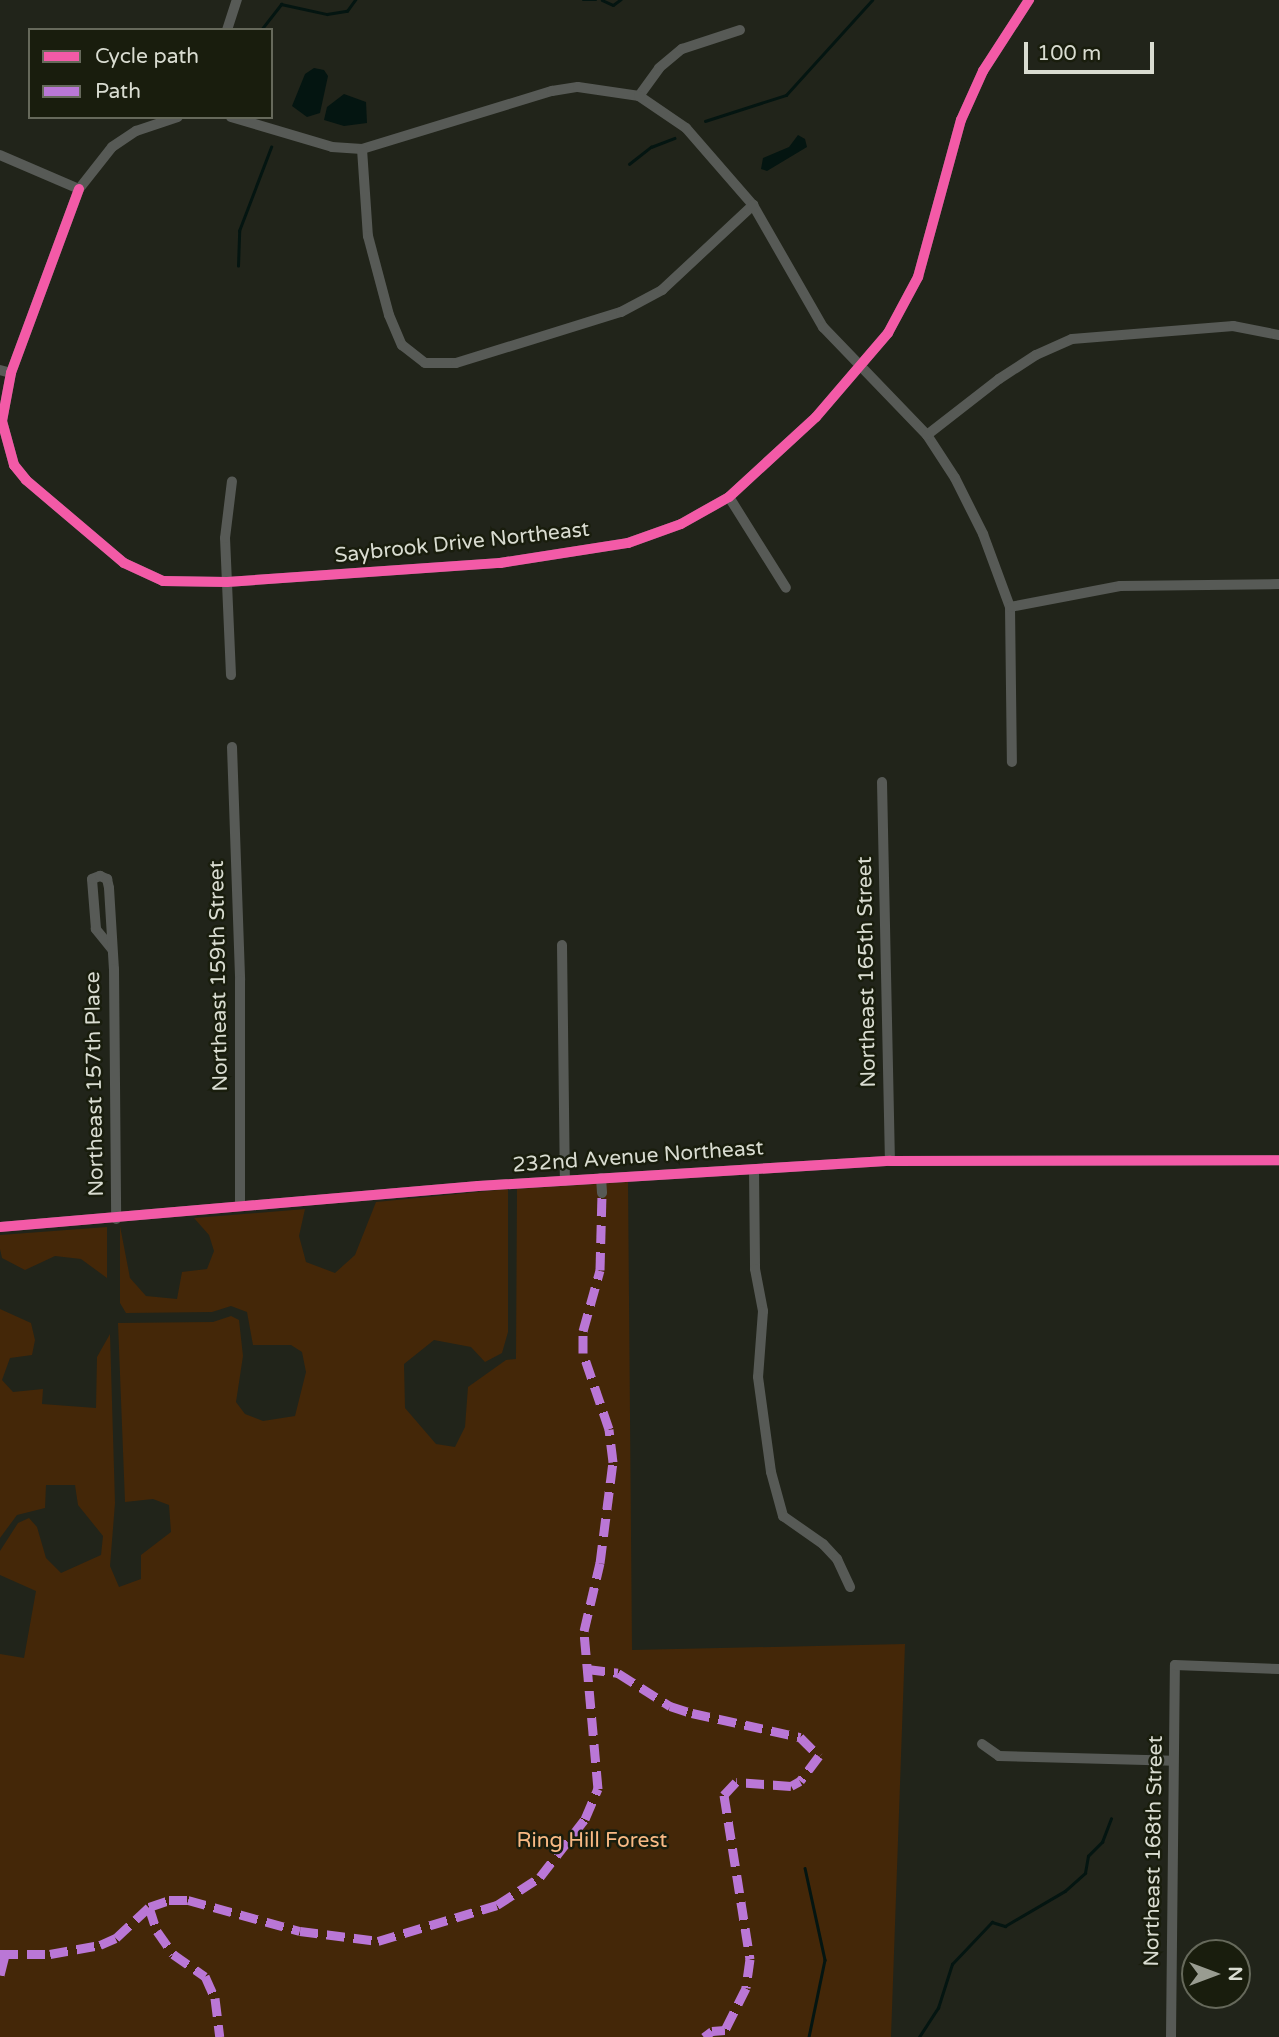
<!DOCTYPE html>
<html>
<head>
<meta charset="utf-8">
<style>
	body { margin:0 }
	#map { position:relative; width:1279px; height:2037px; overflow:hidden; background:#21241a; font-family:"Varela Round",sans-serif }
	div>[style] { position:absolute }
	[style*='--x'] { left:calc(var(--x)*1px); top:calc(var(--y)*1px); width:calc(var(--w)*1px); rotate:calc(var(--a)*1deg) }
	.green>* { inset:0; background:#442708 }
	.water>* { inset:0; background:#041511 }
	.stream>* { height:2.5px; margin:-1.25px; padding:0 1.25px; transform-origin:1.25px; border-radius:1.25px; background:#041511 }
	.minor>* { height:10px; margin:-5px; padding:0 5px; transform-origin:5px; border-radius:5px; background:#575a56 }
	.quiet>* { height:9px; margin-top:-4.5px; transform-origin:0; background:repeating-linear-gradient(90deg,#ba77d6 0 18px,transparent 0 27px) }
	.cycleway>* { height:10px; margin:-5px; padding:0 5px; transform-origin:5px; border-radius:5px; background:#f35aa7 }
	span { translate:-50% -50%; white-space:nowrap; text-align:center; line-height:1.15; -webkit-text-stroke:5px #191d0d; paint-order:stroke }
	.street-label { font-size:21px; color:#d9dcd1 }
	.park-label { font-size:21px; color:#f8b984 }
	.legend { position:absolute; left:28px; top:28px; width:245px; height:91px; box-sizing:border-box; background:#191d0d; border:2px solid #66695b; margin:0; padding:9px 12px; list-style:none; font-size:21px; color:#d9dcd1 }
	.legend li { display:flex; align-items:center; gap:14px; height:35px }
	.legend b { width:35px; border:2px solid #66695b }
	.north { position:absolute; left:1181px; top:1939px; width:70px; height:70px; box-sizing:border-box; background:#191d0d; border:2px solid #66695b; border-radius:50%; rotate:90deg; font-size:19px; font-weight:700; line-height:28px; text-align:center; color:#d9dcd1 }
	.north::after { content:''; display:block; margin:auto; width:24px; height:32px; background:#999c91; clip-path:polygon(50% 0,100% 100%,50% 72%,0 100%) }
	.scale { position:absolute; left:1024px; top:42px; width:130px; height:32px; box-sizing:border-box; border:4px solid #d9dcd1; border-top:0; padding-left:9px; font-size:21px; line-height:24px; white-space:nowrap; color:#d9dcd1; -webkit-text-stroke:5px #191d0d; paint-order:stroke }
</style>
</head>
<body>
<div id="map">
	<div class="green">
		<div style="clip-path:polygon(628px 1182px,632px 1650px,905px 1644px,891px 2037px,0 2037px,0 1654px,24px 1658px,36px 1591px,0 1575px,0 1551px,18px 1523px,29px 1518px,37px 1527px,46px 1558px,61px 1573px,101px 1555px,103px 1536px,78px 1505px,75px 1485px,46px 1485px,45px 1508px,17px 1515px,0 1538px,0 1309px,31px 1323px,35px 1340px,32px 1355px,10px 1358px,2px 1380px,13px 1392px,43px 1389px,42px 1404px,96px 1408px,97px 1357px,110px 1334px,115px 1503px,110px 1566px,119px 1587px,141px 1579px,141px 1555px,171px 1532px,169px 1505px,153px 1499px,125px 1502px,118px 1323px,213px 1322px,231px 1316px,239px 1320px,243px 1356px,236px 1402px,245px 1414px,263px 1421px,295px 1416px,306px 1372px,302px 1352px,291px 1345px,253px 1345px,247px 1312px,231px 1306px,212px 1312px,126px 1313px,120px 1303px,120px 1226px,130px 1278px,146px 1296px,177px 1299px,182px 1272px,207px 1269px,214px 1251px,209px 1235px,194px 1218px,305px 1209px,299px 1236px,306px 1262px,335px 1273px,355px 1255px,376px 1202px,508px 1189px,508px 1332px,502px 1353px,485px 1362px,471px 1347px,434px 1340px,404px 1364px,405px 1408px,436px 1444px,455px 1447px,465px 1427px,468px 1387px,506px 1360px,516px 1359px,517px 1189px)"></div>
		<div style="clip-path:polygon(107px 1227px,107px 1278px,81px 1259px,55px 1256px,25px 1270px,2px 1258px,0 1249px,0 1235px)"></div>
	</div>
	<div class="water">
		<div style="clip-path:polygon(314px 68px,324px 70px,328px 76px,320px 113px,307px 117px,292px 106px,305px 74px)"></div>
		<div style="clip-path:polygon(344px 94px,366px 102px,367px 123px,344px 126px,324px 120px,327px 107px)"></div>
		<div style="clip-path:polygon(798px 135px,805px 139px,807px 147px,767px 171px,761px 169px,763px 158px,789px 147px)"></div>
	</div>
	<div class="stream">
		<div style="--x:583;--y:0;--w:13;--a:0"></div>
		<div style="--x:602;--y:0;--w:12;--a:24"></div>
		<div style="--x:613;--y:5;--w:9;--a:-36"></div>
		<div style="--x:261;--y:30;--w:33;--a:-52"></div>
		<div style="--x:281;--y:4;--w:47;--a:12.3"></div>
		<div style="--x:327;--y:14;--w:20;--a:-9"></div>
		<div style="--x:347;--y:11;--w:14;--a:-54"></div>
		<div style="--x:705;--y:121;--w:85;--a:-17.8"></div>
		<div style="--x:786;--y:95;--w:128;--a:-47.8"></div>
		<div style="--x:629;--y:164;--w:28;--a:-38"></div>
		<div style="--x:651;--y:147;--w:25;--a:-21"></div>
		<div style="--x:238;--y:266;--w:35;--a:-88"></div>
		<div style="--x:239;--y:231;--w:90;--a:-69.1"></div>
		<div style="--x:805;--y:1868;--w:94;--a:77.7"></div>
		<div style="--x:825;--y:1960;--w:79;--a:101.7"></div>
		<div style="--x:919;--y:2037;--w:35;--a:-57"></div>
		<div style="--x:938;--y:2008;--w:46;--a:-72.3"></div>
		<div style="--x:952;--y:1964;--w:58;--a:-46.4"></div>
		<div style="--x:992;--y:1922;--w:14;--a:17"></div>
		<div style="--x:1005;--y:1926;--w:69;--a:-30.3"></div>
		<div style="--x:1065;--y:1891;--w:27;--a:-42"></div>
		<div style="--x:1085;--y:1873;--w:17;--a:-80"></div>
		<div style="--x:1088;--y:1856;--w:20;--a:-45"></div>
		<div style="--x:1102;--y:1842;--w:25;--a:-69"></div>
	</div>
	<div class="minor">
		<div style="--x:227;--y:30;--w:32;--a:-72"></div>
		<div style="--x:639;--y:96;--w:34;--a:-54"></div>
		<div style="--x:659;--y:68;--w:30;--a:-40"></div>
		<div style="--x:682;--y:49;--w:61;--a:-18.1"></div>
		<div style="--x:231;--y:117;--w:105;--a:16.5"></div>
		<div style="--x:332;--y:147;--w:30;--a:4"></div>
		<div style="--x:362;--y:149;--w:199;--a:-17"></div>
		<div style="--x:552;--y:91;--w:26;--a:-9"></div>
		<div style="--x:578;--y:87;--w:62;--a:8.4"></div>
		<div style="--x:639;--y:96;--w:57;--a:34.2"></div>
		<div style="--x:686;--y:128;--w:102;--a:49"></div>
		<div style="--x:753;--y:205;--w:141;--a:60.2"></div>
		<div style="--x:823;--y:327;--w:150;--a:46.1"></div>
		<div style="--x:927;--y:435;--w:51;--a:56.9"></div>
		<div style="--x:955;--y:478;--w:63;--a:63.4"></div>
		<div style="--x:983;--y:534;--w:78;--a:69.7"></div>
		<div style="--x:1010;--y:607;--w:155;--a:89.3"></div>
		<div style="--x:362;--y:149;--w:87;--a:86.1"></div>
		<div style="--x:368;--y:236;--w:82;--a:75.1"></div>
		<div style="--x:389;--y:315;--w:33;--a:67"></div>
		<div style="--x:402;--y:345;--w:29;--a:38"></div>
		<div style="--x:425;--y:363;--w:31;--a:0"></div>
		<div style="--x:456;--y:363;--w:173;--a:-17.2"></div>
		<div style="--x:621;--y:312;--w:47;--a:-28.2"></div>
		<div style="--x:662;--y:290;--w:125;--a:-43"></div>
		<div style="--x:0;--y:155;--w:86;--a:23.3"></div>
		<div style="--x:79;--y:189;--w:53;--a:-51.8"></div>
		<div style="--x:112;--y:147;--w:29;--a:-34"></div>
		<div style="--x:136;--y:131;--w:44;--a:-18.4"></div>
		<div style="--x:79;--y:189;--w:196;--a:110.3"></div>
		<div style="--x:11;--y:373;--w:49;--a:100.6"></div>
		<div style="--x:2;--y:421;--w:46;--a:74.7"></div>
		<div style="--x:14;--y:465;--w:19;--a:51"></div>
		<div style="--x:26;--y:480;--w:128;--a:40.3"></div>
		<div style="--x:124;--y:563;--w:43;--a:24.8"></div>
		<div style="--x:163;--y:581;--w:64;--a:0.9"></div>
		<div style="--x:227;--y:582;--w:274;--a:-4"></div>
		<div style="--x:500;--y:563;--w:130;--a:-8.9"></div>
		<div style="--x:628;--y:543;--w:56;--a:-19.7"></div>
		<div style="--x:681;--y:524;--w:55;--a:-29.4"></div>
		<div style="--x:729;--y:497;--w:118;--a:-42.6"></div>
		<div style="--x:816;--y:417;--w:111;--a:-49.4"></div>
		<div style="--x:888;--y:333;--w:64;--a:-61.8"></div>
		<div style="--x:918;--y:277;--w:163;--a:-74.7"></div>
		<div style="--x:961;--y:120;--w:54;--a:-65.8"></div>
		<div style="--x:983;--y:71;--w:85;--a:-57.1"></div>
		<div style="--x:0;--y:370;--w:11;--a:15"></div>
		<div style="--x:927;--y:435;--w:91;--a:-37.9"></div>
		<div style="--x:999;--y:379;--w:44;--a:-33"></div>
		<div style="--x:1036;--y:355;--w:39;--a:-24"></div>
		<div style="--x:1072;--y:339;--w:162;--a:-4.6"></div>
		<div style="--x:1233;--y:326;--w:47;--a:11.1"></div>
		<div style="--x:729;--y:497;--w:107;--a:57.9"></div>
		<div style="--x:1010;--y:607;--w:112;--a:-10.8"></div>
		<div style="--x:1120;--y:586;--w:159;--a:-0.7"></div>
		<div style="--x:231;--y:675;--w:137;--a:-92.5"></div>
		<div style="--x:225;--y:538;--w:57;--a:-83"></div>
		<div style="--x:232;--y:747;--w:233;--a:88"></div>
		<div style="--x:240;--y:980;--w:226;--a:90"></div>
		<div style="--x:882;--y:782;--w:379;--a:88.8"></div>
		<div style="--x:562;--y:945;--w:236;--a:89.3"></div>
		<div style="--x:112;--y:949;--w:26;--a:-129"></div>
		<div style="--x:96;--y:929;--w:50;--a:-94.6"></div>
		<div style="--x:92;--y:879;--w:9;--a:-21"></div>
		<div style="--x:100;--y:876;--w:8;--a:23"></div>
		<div style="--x:107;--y:879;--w:9;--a:77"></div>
		<div style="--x:109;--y:888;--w:81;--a:86.5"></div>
		<div style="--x:114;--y:969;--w:250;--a:89.5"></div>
		<div style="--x:754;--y:1169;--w:100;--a:89.4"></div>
		<div style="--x:755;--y:1269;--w:43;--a:79.2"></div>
		<div style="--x:763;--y:1311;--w:66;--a:94.3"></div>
		<div style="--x:758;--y:1377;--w:96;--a:82.2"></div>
		<div style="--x:771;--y:1472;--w:46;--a:74.7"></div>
		<div style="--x:783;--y:1516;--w:49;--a:35"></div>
		<div style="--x:823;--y:1544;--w:21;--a:47"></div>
		<div style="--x:837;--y:1559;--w:31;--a:65"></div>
		<div style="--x:601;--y:1178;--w:15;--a:86"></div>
		<div style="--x:0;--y:1227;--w:480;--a:-4.9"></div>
		<div style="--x:478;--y:1186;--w:413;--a:-3.5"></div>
		<div style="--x:890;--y:1161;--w:389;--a:-0.1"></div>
		<div style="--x:982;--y:1744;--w:21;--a:35"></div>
		<div style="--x:999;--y:1756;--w:174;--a:1.6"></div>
		<div style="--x:1171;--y:2037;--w:372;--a:-89.4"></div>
		<div style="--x:1175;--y:1665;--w:104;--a:2.2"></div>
	</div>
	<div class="quiet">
		<div style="--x:587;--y:1669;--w:31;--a:7"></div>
		<div style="--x:618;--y:1673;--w:62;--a:32.4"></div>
		<div style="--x:670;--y:1706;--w:23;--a:18"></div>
		<div style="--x:692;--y:1713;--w:111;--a:12.5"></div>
		<div style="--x:800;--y:1737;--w:27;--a:45"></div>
		<div style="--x:819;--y:1756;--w:31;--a:127"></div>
		<div style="--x:800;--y:1781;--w:10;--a:151"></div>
		<div style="--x:791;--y:1786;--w:55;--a:-175.8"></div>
		<div style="--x:736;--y:1782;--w:18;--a:133"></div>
		<div style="--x:724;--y:1795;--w:166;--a:81"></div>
		<div style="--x:750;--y:1959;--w:29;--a:98"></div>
		<div style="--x:746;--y:1988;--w:47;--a:116.6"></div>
		<div style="--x:725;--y:2030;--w:13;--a:176"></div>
		<div style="--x:712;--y:2031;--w:10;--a:143"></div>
		<div style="--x:149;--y:1907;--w:25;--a:72"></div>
		<div style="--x:157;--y:1931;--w:28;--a:55"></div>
		<div style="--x:173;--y:1954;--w:39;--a:35"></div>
		<div style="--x:205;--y:1976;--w:24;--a:66"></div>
		<div style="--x:215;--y:1998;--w:39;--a:83"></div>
		<div style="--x:0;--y:1954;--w:50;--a:0"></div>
		<div style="--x:50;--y:1954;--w:51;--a:-10.2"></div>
		<div style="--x:100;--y:1945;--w:17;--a:-24"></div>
		<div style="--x:116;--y:1938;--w:45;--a:-43.2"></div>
		<div style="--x:149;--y:1907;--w:21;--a:-19"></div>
		<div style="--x:169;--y:1900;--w:19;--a:0"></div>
		<div style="--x:188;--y:1900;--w:116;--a:15.5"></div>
		<div style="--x:300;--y:1931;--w:79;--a:7.3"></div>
		<div style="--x:378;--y:1941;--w:124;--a:-16.8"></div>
		<div style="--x:497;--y:1905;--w:51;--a:-33.1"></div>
		<div style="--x:540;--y:1877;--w:73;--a:-52.2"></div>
		<div style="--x:585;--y:1819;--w:33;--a:-67"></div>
		<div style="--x:598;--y:1789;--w:159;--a:-95.1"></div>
		<div style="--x:584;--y:1631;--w:70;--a:-76.8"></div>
		<div style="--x:600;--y:1563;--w:102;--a:-82.7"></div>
		<div style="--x:613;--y:1462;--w:33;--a:-97"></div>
		<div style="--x:609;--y:1429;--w:80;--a:-108.9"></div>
		<div style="--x:583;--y:1353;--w:22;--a:-90"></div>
		<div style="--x:583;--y:1331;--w:63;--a:-74.4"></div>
		<div style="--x:600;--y:1270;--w:77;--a:-88.5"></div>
		<div style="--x:0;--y:1975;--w:21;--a:-76"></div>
	</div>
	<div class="cycleway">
		<div style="--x:79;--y:189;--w:196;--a:110.3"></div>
		<div style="--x:11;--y:373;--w:49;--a:100.6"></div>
		<div style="--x:2;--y:421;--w:46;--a:74.7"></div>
		<div style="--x:14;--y:465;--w:19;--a:51"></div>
		<div style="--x:26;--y:480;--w:128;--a:40.3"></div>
		<div style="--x:124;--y:563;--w:43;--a:24.8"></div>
		<div style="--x:163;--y:581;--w:64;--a:0.9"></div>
		<div style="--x:227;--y:582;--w:274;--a:-4"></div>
		<div style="--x:500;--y:563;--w:130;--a:-8.9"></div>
		<div style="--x:628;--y:543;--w:56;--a:-19.7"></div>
		<div style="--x:681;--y:524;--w:55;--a:-29.4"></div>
		<div style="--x:729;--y:497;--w:118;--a:-42.6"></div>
		<div style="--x:816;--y:417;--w:111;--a:-49.4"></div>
		<div style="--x:888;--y:333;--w:64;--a:-61.8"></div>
		<div style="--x:918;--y:277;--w:163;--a:-74.7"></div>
		<div style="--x:961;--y:120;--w:54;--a:-65.8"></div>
		<div style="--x:983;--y:71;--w:85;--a:-57.1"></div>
		<div style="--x:0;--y:1227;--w:480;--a:-4.9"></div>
		<div style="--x:478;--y:1186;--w:413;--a:-3.5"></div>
		<div style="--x:890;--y:1161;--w:389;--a:-0.1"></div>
	</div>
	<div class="street-label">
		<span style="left:462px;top:543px;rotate:-6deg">Saybrook Drive Northeast</span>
		<span style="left:867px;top:972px;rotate:-91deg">Northeast 165th Street</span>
		<span style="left:219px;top:976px;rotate:-91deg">Northeast 159th Street</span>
		<span style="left:95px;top:1084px;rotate:-91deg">Northeast 157th Place</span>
		<span style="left:638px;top:1157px;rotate:-4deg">232nd Avenue Northeast</span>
		<span style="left:1154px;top:1851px;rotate:-89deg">Northeast 168th Street</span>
	</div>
	<div class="park-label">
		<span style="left:592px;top:1841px">Ring Hill Forest</span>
	</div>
	<ul class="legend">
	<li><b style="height:9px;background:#f35aa7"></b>Cycle path</li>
	<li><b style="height:9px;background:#ba77d6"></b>Path</li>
	</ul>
	<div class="north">N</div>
	<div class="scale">100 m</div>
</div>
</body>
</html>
